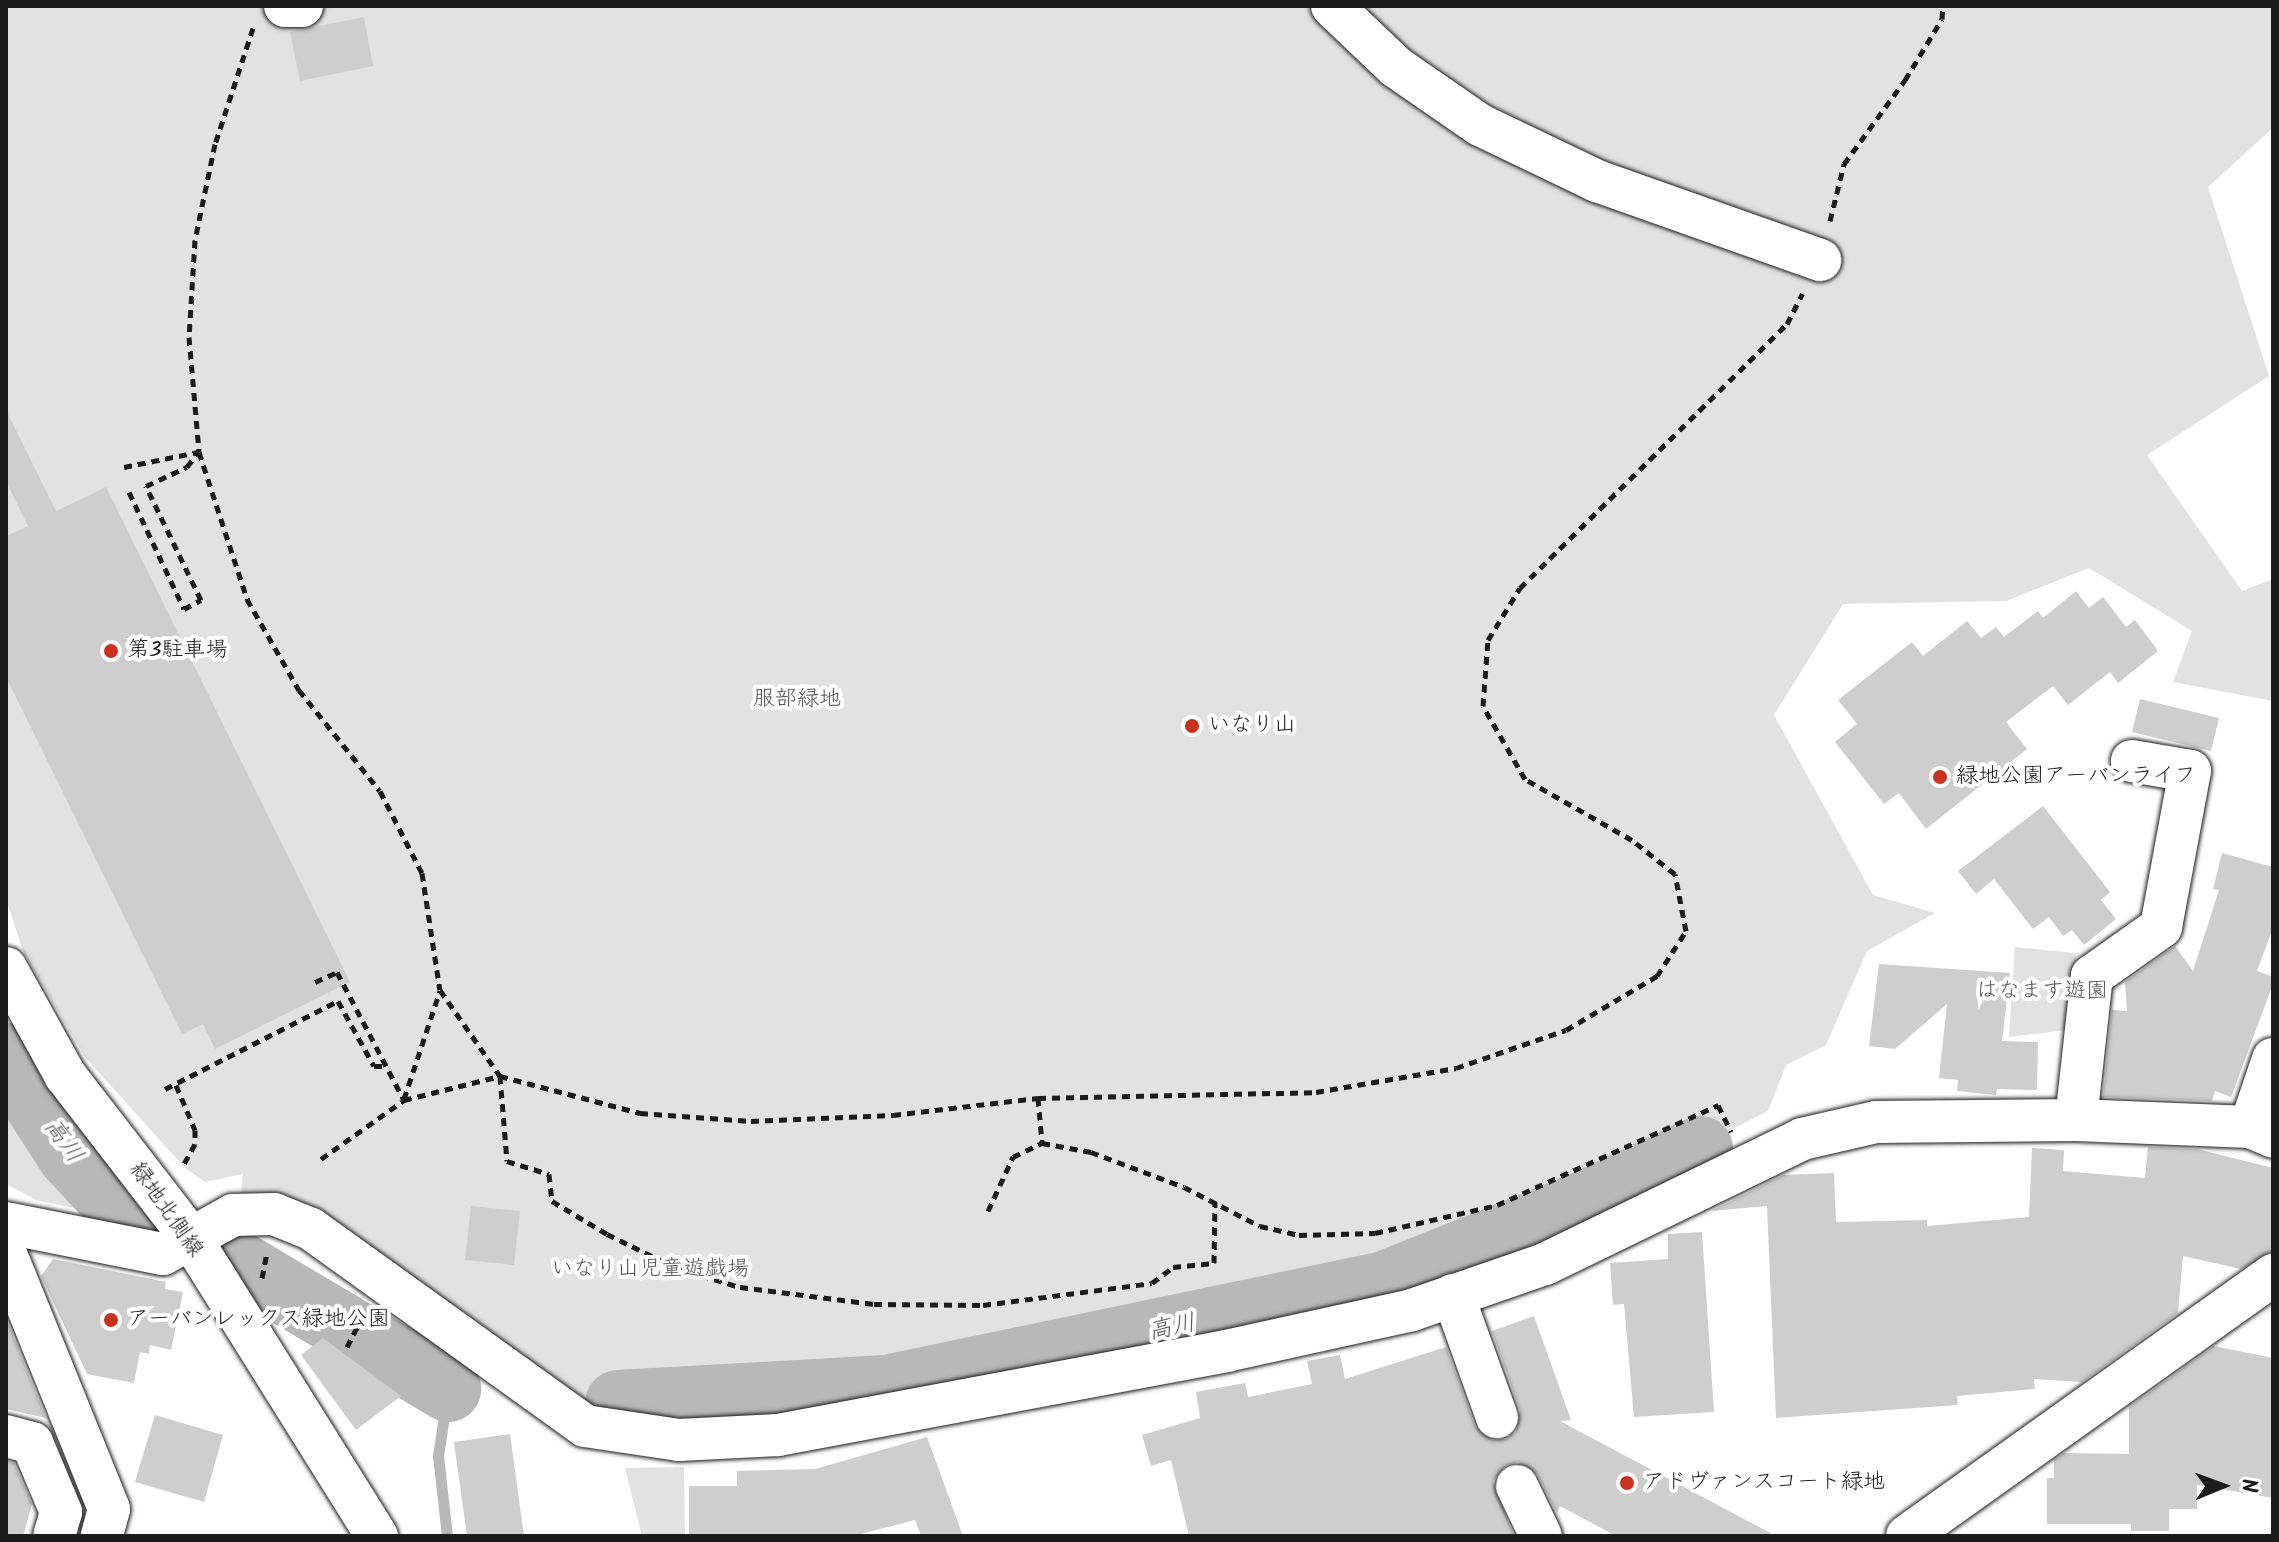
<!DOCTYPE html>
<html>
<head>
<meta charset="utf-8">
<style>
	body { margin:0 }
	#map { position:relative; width:2279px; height:1542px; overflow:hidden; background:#fff; font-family:Kalam,"Klee One",sans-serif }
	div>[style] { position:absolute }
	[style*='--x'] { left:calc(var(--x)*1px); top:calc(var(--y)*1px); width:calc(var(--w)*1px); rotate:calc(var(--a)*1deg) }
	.green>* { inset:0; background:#e2e2e2 }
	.stream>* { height:11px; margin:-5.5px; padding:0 5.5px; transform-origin:5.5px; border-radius:5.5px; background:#b8b8b8 }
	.river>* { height:66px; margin:-33px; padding:0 33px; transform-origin:33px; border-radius:33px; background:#b8b8b8 }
	.building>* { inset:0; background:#cecece }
	.path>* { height:5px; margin-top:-2.5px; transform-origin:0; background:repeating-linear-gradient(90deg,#1c1c1c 0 8px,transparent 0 14px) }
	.roads { filter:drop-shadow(0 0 2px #1c1c1c) drop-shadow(0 0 2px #1c1c1c) }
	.minor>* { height:42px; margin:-21px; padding:0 21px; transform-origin:21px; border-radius:21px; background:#fff }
	.dots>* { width:22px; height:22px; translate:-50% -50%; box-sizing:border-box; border:4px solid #fff; border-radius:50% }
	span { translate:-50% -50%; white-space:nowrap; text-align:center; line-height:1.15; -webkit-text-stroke:8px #fff; paint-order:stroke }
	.poi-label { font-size:22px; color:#1c1c1c }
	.left { translate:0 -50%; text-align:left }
	.park-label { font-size:22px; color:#575757 }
	.street-label { font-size:22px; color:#1c1c1c }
	.water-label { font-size:24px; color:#5a5a5a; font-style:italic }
	.frame { position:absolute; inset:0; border:8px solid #1c1c1c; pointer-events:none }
	.north { position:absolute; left:2183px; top:1446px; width:80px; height:80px; -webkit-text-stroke:6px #fff; paint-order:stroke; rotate:89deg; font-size:22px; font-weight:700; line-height:32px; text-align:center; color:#1c1c1c }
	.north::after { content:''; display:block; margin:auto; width:28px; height:36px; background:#1c1c1c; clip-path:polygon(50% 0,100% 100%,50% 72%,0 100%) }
</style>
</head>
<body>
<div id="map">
	<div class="green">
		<div style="clip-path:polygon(6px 6px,2273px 6px,2273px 128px,2208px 187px,2269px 376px,2147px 455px,2242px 591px,2273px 579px,2273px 701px,2173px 682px,2192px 631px,2089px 568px,2006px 601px,1843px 604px,1774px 715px,1873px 895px,1935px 913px,1867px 951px,1826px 1045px,1786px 1065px,1768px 1111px,1406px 1294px,750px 1416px,670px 1423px,588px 1410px,284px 1196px,241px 1193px,243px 1174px,205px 1182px,185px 1168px,85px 1057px,23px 951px,6px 899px)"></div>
		<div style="clip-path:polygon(2015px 947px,2076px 953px,2068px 1030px,2009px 1037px)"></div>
		<div style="clip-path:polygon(6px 1078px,62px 1164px,98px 1200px,88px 1211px,36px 1200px,6px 1184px)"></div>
		<div style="clip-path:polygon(684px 1467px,685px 1536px,642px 1536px,625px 1468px)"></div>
	</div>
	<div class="stream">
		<div style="--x:447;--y:1536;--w:81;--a:-96.4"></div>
		<div style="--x:438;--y:1456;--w:68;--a:-81.5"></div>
	</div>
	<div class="river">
		<div style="--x:6;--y:1056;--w:118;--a:57.1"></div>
		<div style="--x:70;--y:1155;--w:57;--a:47.1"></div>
		<div style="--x:109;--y:1197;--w:29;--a:29"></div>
		<div style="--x:237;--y:1263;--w:246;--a:30.8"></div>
		<div style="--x:618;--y:1403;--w:268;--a:-3.2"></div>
		<div style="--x:886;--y:1388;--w:510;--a:-11.77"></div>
		<div style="--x:1385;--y:1284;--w:210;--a:-21.8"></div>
		<div style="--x:1580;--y:1206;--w:133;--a:-25.4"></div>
	</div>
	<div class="building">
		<div style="clip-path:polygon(364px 17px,373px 66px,300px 81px,290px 32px)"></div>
		<div style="clip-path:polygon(6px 410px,56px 511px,106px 487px,350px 982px,215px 1049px,203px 1024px,182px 1034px,6px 677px,6px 536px,28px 526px,6px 481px)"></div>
		<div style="clip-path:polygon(2076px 591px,2089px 608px,2103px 597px,2126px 627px,2135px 620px,2158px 651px,2118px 683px,2110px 672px,2068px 705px,2053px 686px,2006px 722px,2027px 749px,1926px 829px,1899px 793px,1884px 804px,1835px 742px,1857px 724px,1838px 700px,1912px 642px,1923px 656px,1967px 621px,1981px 638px,1996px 627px,2004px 637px,2038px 611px,2043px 618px)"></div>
		<div style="clip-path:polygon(2140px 699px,2219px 718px,2211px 751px,2132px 732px)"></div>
		<div style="clip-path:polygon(2043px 806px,2110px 892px,2101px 900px,2116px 919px,2084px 945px,2072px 930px,2063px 936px,2049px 917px,2033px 929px,1994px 879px,1976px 894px,1958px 871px)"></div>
		<div style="clip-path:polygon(2222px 853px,2273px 867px,2273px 928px,2257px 971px,2273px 977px,2273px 984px,2231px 1097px,2215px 1091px,2212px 1101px,2103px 1097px,2112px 1010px,2127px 1011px,2125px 982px,2175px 946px,2193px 971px,2219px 890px,2213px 889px)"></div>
		<div style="clip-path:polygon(1879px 964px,2010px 973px,2002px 1041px,2038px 1042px,2037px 1090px,1997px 1089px,1996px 1095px,1957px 1091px,1958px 1080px,1939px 1078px,1947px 1004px,1895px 1049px,1869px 1046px)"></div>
		<div style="clip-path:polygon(2148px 1147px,2197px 1149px,2273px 1168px,2273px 1251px,2241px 1269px,2183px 1256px,2178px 1313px,2082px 1382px,2034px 1379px,2035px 1389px,1957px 1396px,1958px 1405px,1776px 1418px,1767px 1206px,1711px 1211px,1783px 1175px,1834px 1173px,1836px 1222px,1927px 1220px,1927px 1226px,2029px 1217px,2032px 1148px,2064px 1150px,2063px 1171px,2145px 1178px)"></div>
		<div style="clip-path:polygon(471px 1206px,520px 1211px,514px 1265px,465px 1260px)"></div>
		<div style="clip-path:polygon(1702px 1232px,1714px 1412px,1634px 1417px,1624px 1304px,1613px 1305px,1610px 1263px,1668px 1259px,1668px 1234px)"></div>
		<div style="clip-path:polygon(53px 1259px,166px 1282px,165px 1289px,183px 1292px,171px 1350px,150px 1345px,149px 1354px,140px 1352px,134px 1383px,87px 1374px,41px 1276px)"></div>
		<div style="clip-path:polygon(1534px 1316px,1571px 1420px,1560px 1421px,1776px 1536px,1616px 1536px,1560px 1506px,1557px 1513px,1538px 1475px,1518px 1462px,1506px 1465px,1493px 1481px,1514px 1536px,1189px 1536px,1171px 1460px,1151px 1466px,1142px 1435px,1200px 1418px,1196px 1392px,1245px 1383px,1248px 1397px,1312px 1384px,1307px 1361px,1340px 1355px,1345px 1379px,1446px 1347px,1475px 1426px,1492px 1440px,1506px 1439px,1516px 1432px,1520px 1410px,1492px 1331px)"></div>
		<div style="clip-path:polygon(6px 1318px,46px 1418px,6px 1409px)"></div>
		<div style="clip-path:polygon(323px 1338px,401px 1396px,356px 1430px,301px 1355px)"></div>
		<div style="clip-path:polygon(2214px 1346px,2273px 1358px,2273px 1498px,2197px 1485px,2197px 1509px,2169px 1509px,2169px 1531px,2131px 1531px,2131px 1524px,2047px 1524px,2047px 1478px,2054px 1478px,2054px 1460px,2064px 1453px,2129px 1454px,2129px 1407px)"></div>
		<div style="clip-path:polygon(155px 1415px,223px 1435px,204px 1502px,135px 1482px)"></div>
		<div style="clip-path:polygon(510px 1434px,524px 1536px,467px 1536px,454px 1442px)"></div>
		<div style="clip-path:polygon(927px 1437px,963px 1536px,921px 1536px,915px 1520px,853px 1536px,689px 1536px,689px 1486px,737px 1486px,737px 1471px,815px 1469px)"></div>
		<div style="clip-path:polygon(6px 1461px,14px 1463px,32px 1504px,23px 1536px,6px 1536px)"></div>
	</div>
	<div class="path">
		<div style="--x:253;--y:28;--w:122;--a:108.1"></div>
		<div style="--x:215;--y:144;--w:98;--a:101.8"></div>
		<div style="--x:195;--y:240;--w:97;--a:93.5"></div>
		<div style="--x:189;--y:337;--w:115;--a:85"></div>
		<div style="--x:199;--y:452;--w:155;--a:71.9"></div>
		<div style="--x:247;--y:599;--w:105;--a:60.3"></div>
		<div style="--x:299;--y:690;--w:129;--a:51.3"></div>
		<div style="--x:380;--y:791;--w:92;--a:62.9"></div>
		<div style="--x:422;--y:873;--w:118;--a:81.3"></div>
		<div style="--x:440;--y:990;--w:105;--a:55.1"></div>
		<div style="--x:500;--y:1076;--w:145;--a:14.8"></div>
		<div style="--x:640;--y:1113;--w:111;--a:4.1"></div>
		<div style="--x:751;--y:1121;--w:142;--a:-2.4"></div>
		<div style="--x:893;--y:1115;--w:146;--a:-6.7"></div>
		<div style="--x:1038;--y:1098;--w:278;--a:-1.2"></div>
		<div style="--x:1316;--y:1092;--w:142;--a:-9.7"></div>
		<div style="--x:1456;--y:1068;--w:116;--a:-19.1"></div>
		<div style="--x:1566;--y:1030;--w:106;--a:-30.7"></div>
		<div style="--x:1657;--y:976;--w:54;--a:-57.2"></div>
		<div style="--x:1686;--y:931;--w:58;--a:-100.9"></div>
		<div style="--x:1675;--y:874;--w:55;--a:-141.7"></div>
		<div style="--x:1632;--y:840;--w:123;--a:-150.3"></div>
		<div style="--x:1525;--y:779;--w:84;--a:-119.9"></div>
		<div style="--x:1483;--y:706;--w:66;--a:-85.7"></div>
		<div style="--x:1488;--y:640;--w:61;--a:-58.4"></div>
		<div style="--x:1520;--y:588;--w:375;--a:-44.7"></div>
		<div style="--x:1787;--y:324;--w:34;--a:-63"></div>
		<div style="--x:1830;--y:221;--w:59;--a:-76.2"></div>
		<div style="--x:1844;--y:164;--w:104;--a:-54"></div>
		<div style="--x:1905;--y:80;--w:71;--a:-58.8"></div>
		<div style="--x:1942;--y:19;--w:13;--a:-86"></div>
		<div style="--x:124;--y:467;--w:76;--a:-11.5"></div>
		<div style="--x:129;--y:492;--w:129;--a:64.8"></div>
		<div style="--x:184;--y:609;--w:19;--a:-28"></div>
		<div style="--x:201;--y:600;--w:127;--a:-115.8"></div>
		<div style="--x:146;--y:486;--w:45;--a:-24.9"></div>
		<div style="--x:187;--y:467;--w:19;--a:-54"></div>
		<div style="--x:315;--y:982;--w:24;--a:-24"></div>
		<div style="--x:337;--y:972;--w:144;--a:62.4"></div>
		<div style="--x:176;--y:1085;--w:49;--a:67.1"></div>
		<div style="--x:195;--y:1130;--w:14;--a:90"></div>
		<div style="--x:195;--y:1144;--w:23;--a:119"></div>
		<div style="--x:165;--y:1089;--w:194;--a:-27"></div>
		<div style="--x:338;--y:1001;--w:74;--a:61"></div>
		<div style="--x:374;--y:1066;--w:13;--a:0"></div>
		<div style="--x:1038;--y:1098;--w:45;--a:84.9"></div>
		<div style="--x:404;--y:1099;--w:114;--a:-71.6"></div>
		<div style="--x:321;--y:1159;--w:102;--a:-35.4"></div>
		<div style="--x:404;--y:1100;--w:99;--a:-14"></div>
		<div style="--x:500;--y:1076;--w:85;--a:85.3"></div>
		<div style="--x:507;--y:1161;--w:44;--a:17.2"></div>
		<div style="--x:549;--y:1174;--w:27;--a:84"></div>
		<div style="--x:552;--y:1201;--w:64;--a:31"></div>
		<div style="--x:607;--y:1234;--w:75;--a:26.2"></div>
		<div style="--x:674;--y:1267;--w:69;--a:16.9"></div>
		<div style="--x:740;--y:1287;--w:135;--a:7.2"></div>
		<div style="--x:874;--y:1304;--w:109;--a:0.5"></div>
		<div style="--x:983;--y:1305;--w:170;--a:-7.4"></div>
		<div style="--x:1152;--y:1283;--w:26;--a:-37"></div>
		<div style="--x:1173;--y:1267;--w:41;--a:-5.6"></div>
		<div style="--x:1214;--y:1263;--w:61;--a:-89.1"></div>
		<div style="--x:988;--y:1211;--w:60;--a:-65.2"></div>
		<div style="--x:1013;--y:1157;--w:32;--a:-26"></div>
		<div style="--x:1042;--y:1143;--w:50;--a:10.4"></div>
		<div style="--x:1091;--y:1152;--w:99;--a:20.6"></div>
		<div style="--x:1184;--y:1187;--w:85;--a:27.2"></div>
		<div style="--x:1260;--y:1226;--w:40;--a:13"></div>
		<div style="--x:1299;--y:1235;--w:76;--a:-1.5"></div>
		<div style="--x:1375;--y:1233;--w:125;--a:-12.9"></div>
		<div style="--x:1497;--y:1205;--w:243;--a:-24.3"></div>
		<div style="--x:1718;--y:1105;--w:30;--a:64"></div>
		<div style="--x:262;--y:1278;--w:26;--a:-79"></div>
		<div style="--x:347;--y:1347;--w:38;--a:-63"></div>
	</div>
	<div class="roads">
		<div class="minor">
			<div style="--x:285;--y:6;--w:17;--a:0"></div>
			<div style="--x:1332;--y:6;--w:88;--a:43.6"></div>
			<div style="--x:1396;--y:67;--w:102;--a:34.6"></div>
			<div style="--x:1480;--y:125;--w:130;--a:25.6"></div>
			<div style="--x:1597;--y:181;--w:237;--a:19.5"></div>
			<div style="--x:6;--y:968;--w:122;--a:61.1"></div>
			<div style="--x:65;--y:1075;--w:205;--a:52.3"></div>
			<div style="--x:190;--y:1237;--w:353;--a:58"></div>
			<div style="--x:2076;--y:1120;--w:145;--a:-83.7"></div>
			<div style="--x:2092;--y:976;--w:85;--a:-35.4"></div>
			<div style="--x:2161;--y:927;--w:159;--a:-79.5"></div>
			<div style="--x:2190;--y:771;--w:59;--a:-170.2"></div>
			<div style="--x:2250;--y:1127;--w:72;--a:-71.3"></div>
			<div style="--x:6;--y:1223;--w:160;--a:11.2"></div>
			<div style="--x:163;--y:1254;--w:80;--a:-29.1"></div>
			<div style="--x:233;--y:1215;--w:41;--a:-1.4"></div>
			<div style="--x:274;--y:1214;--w:40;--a:22"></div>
			<div style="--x:311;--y:1229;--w:337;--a:35.7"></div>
			<div style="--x:585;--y:1426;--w:95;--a:8.5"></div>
			<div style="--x:679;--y:1440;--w:99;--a:-2.9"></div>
			<div style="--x:778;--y:1435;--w:456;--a:-10.6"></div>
			<div style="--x:1226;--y:1351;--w:190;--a:-12.4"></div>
			<div style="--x:1412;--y:1310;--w:141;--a:-19.1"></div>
			<div style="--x:1545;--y:1264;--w:286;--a:-25.9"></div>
			<div style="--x:1802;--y:1139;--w:76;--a:-12.9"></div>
			<div style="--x:1876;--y:1122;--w:200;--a:-0.6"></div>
			<div style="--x:2076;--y:1120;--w:174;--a:2.3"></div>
			<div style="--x:2250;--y:1127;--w:25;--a:23"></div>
			<div style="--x:6;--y:1254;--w:275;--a:68"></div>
			<div style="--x:109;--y:1509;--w:28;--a:105"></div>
			<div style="--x:1453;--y:1295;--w:130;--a:70.2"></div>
			<div style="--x:6;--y:1436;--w:27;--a:15"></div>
			<div style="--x:32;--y:1443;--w:75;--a:67.2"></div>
			<div style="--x:61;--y:1512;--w:25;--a:106"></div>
			<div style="--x:1517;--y:1486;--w:55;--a:64.4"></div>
			<div style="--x:1907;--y:1536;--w:450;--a:-35.5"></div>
		</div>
	</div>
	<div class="dots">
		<div style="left:111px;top:651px;background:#c8321e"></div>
		<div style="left:1192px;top:726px;background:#c8321e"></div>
		<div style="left:1940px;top:777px;background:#c8321e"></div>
		<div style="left:111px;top:1320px;background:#c8321e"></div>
		<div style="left:1627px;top:1483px;background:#c8321e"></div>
	</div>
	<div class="poi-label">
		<span class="left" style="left:127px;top:651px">第3駐車場</span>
		<span class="left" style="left:1208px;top:726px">いなり山</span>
		<span class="left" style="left:1956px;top:777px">緑地公園アーバンライフ</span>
		<span class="left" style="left:127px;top:1320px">アーバンレックス緑地公園</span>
		<span class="left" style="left:1643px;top:1483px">アドヴァンスコート緑地</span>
	</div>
	<div class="park-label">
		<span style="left:797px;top:700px">服部緑地</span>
		<span style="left:2042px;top:992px">はなます遊園</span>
		<span style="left:650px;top:1270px">いなり山児童遊戯場</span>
	</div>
	<div class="street-label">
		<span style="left:166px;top:1210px;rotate:55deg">緑地北側線</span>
	</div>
	<div class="water-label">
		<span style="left:63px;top:1141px;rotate:54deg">高川</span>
		<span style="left:1172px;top:1328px;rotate:-12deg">高川</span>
	</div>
	<div class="frame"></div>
	<div class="north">N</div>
</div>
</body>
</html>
